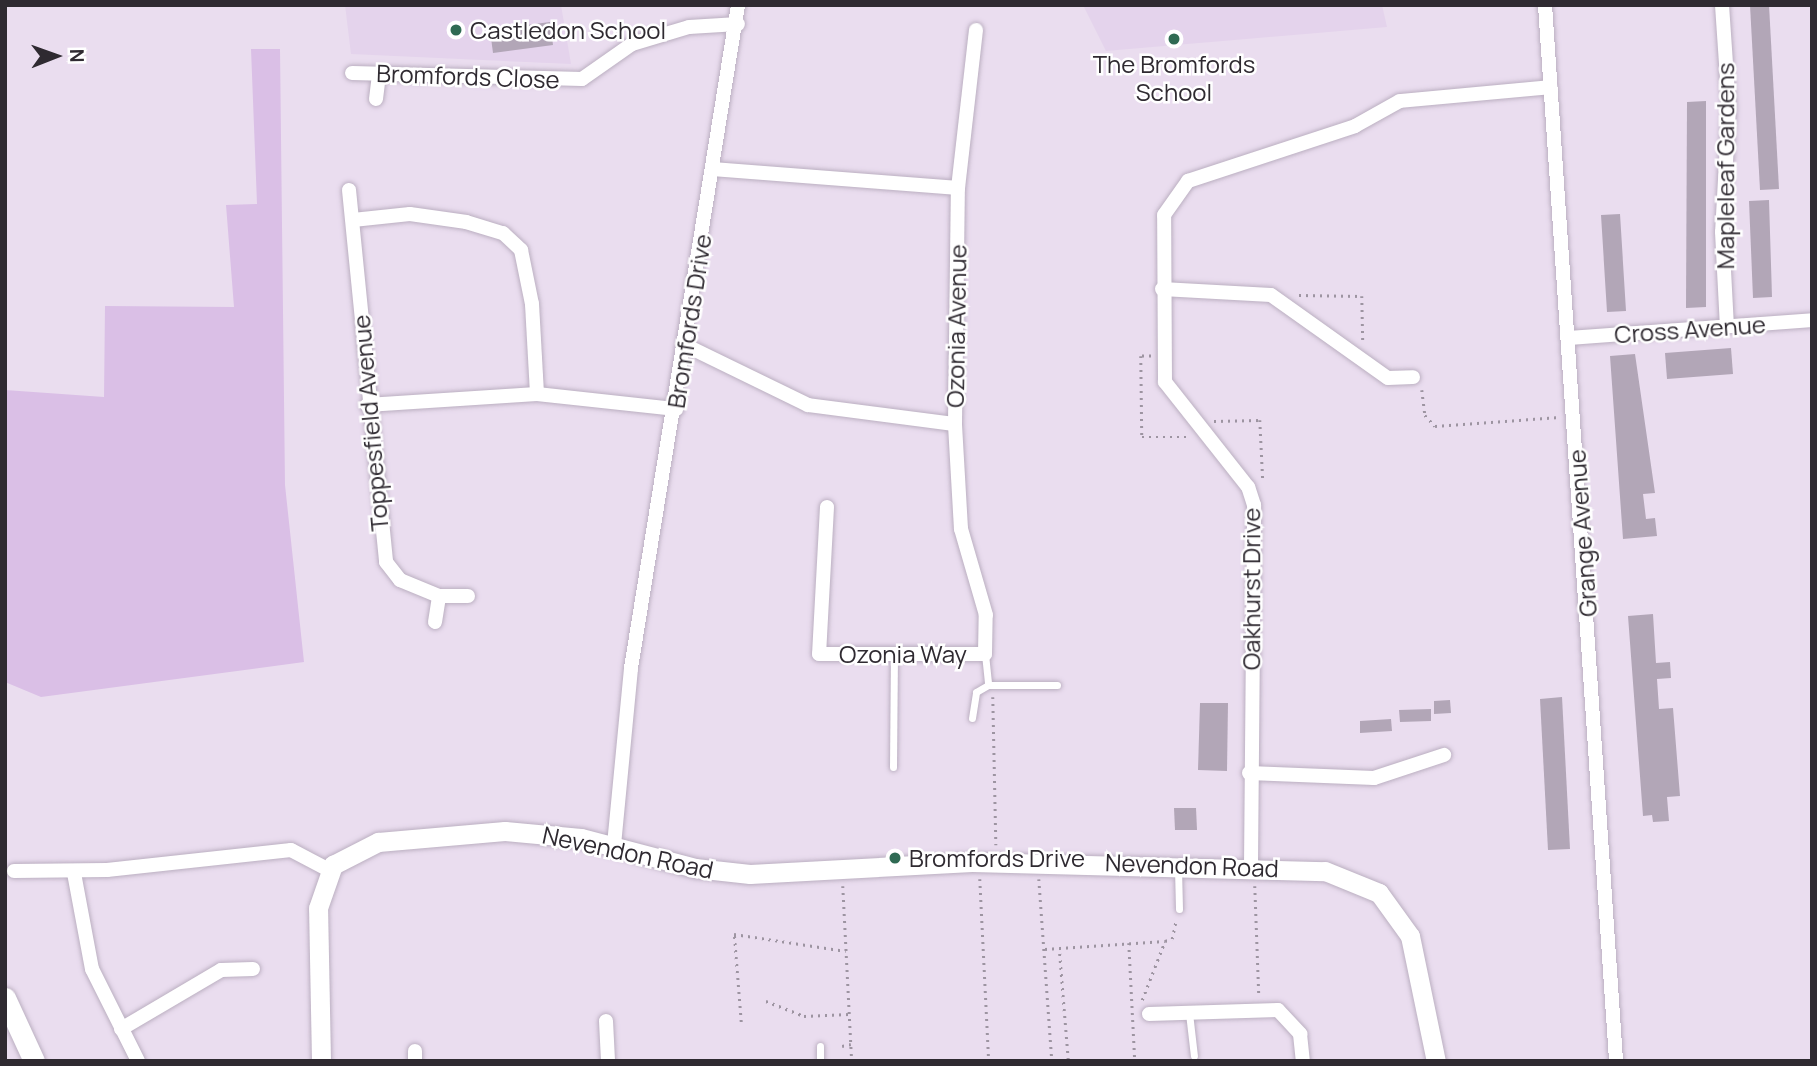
<!DOCTYPE html>
<html>
<head>
<meta charset="utf-8">
<style>
	body { margin:0 }
	#map { position:relative; width:1817px; height:1066px; overflow:hidden; background:#eaddef; font-family:Manrope,sans-serif }
	div>[style] { position:absolute }
	[style*='--x'] { left:calc(var(--x)*1px); top:calc(var(--y)*1px); width:calc(var(--w)*1px); rotate:calc(var(--a)*1deg) }
	.built>* { inset:0; background:#e4d3ec }
	.green>* { inset:0; background:#dabfe6 }
	.building>* { inset:0; background:#b2a6b7 }
	.path>* { height:2.5px; margin-top:-1.25px; transform-origin:0; background:repeating-linear-gradient(90deg,#9d94a1 0 2px,transparent 0 7px) }
	.roads { filter:drop-shadow(0 0 2px #bbafc1) drop-shadow(0 0 2px #bbafc1) }
	.lane>* { height:7px; margin:-3.5px; padding:0 3.5px; transform-origin:3.5px; border-radius:3.5px; background:#fff }
	.street>* { height:14px; margin:-7px; padding:0 7px; transform-origin:7px; border-radius:7px; background:#fff }
	.secondary>* { height:19px; margin:-9.5px; padding:0 9.5px; transform-origin:9.5px; border-radius:9.5px; background:#fff }
	.primary>* { height:21px; margin:-10.5px; padding:0 10.5px; transform-origin:10.5px; border-radius:10.5px; background:#fff }
	.dots>* { width:19px; height:19px; translate:-50% -50%; box-sizing:border-box; border:4px solid #fff; border-radius:50% }
	span { translate:-50% -50%; white-space:nowrap; text-align:center; line-height:1.15; -webkit-text-stroke:5px #fff; paint-order:stroke }
	.poi-label { font-size:24px; color:#2f2a31 }
	.left { translate:0 -50%; text-align:left }
	.street-label { font-size:24px; color:#2f2a31 }
	.frame { position:absolute; inset:0; border:7px solid #2f2a31; pointer-events:none }
	.north { position:absolute; left:21px; top:21px; width:70px; height:70px; -webkit-text-stroke:5px #fff; paint-order:stroke; rotate:89deg; font-size:19px; font-weight:700; line-height:28px; text-align:center; color:#2f2a31 }
	.north::after { content:''; display:block; margin:auto; width:24px; height:32px; background:#2f2a31; clip-path:polygon(50% 0,100% 100%,50% 72%,0 100%) }
</style>
</head>
<body>
<div id="map">
	<div class="built">
		<div style="clip-path:polygon(345px 5px,561px 5px,571px 64px,351px 54px)"></div>
		<div style="clip-path:polygon(1083px 5px,1382px 5px,1387px 27px,1106px 51px)"></div>
	</div>
	<div class="green">
		<div style="clip-path:polygon(251px 49px,280px 49px,285px 485px,304px 662px,41px 697px,5px 682px,5px 390px,104px 397px,105px 306px,234px 307px,226px 205px,257px 204px)"></div>
	</div>
	<div class="building">
		<div style="clip-path:polygon(1750px 5px,1769px 5px,1779px 189px,1760px 190px)"></div>
		<div style="clip-path:polygon(550px 22px,553px 45px,493px 53px,490px 30px)"></div>
		<div style="clip-path:polygon(1706px 101px,1706px 307px,1686px 308px,1687px 102px)"></div>
		<div style="clip-path:polygon(1769px 200px,1772px 297px,1753px 298px,1749px 201px)"></div>
		<div style="clip-path:polygon(1620px 214px,1626px 311px,1607px 312px,1601px 215px)"></div>
		<div style="clip-path:polygon(1731px 348px,1733px 374px,1667px 379px,1665px 353px)"></div>
		<div style="clip-path:polygon(1635px 354px,1655px 493px,1643px 494px,1646px 519px,1655px 518px,1657px 536px,1623px 539px,1610px 356px)"></div>
		<div style="clip-path:polygon(1653px 614px,1656px 663px,1670px 662px,1671px 678px,1657px 679px,1659px 709px,1673px 708px,1680px 796px,1667px 797px,1669px 821px,1653px 822px,1652px 815px,1643px 816px,1628px 616px)"></div>
		<div style="clip-path:polygon(1562px 697px,1570px 849px,1548px 850px,1540px 699px)"></div>
		<div style="clip-path:polygon(1450px 700px,1451px 713px,1434px 714px,1434px 701px)"></div>
		<div style="clip-path:polygon(1200px 703px,1228px 703px,1227px 771px,1198px 770px)"></div>
		<div style="clip-path:polygon(1431px 709px,1431px 721px,1400px 722px,1399px 710px)"></div>
		<div style="clip-path:polygon(1391px 719px,1392px 731px,1360px 733px,1360px 721px)"></div>
		<div style="clip-path:polygon(1174px 808px,1196px 808px,1197px 830px,1175px 830px)"></div>
	</div>
	<div class="path">
		<div style="--x:1299;--y:295;--w:63;--a:0.9"></div>
		<div style="--x:1362;--y:296;--w:46;--a:88.8"></div>
		<div style="--x:1151;--y:356;--w:10;--a:180"></div>
		<div style="--x:1141;--y:356;--w:81;--a:89.3"></div>
		<div style="--x:1142;--y:437;--w:47;--a:0"></div>
		<div style="--x:1422;--y:390;--w:25;--a:83"></div>
		<div style="--x:1425;--y:415;--w:15;--a:48"></div>
		<div style="--x:1435;--y:426;--w:125;--a:-4.1"></div>
		<div style="--x:1214;--y:421;--w:46;--a:-1.2"></div>
		<div style="--x:1260;--y:420;--w:62;--a:87.2"></div>
		<div style="--x:993;--y:697;--w:148;--a:88.8"></div>
		<div style="--x:980;--y:879;--w:182;--a:87.2"></div>
		<div style="--x:1039;--y:879;--w:182;--a:85.9"></div>
		<div style="--x:843;--y:886;--w:175;--a:87.1"></div>
		<div style="--x:1255;--y:886;--w:109;--a:87.9"></div>
		<div style="--x:1129;--y:943;--w:118;--a:87.1"></div>
		<div style="--x:1045;--y:949;--w:120;--a:-3.8"></div>
		<div style="--x:1165;--y:941;--w:7;--a:-16"></div>
		<div style="--x:1172;--y:939;--w:19;--a:-78"></div>
		<div style="--x:1142;--y:1000;--w:63;--a:-68.7"></div>
		<div style="--x:766;--y:1001;--w:41;--a:21.5"></div>
		<div style="--x:804;--y:1016;--w:45;--a:-2.5"></div>
		<div style="--x:741;--y:1022;--w:88;--a:-94.5"></div>
		<div style="--x:734;--y:934;--w:113;--a:8.6"></div>
		<div style="--x:842;--y:1046;--w:9;--a:-13"></div>
		<div style="--x:1052;--y:1060;--w:16;--a:0"></div>
		<div style="--x:1068;--y:1060;--w:111;--a:-94.6"></div>
	</div>
	<div class="roads">
		<div class="lane">
			<div style="--x:985;--y:654;--w:31;--a:84"></div>
			<div style="--x:988;--y:685;--w:69;--a:0"></div>
			<div style="--x:972;--y:718;--w:26;--a:-81"></div>
			<div style="--x:976;--y:692;--w:14;--a:-30"></div>
			<div style="--x:893;--y:767;--w:113;--a:-89.5"></div>
			<div style="--x:1178;--y:868;--w:41;--a:88.6"></div>
			<div style="--x:1189;--y:1013;--w:43;--a:83.4"></div>
			<div style="--x:820;--y:1046;--w:15;--a:90"></div>
		</div>
		<div class="street">
			<div style="--x:1545;--y:5;--w:1058;--a:86.15"></div>
			<div style="--x:1722;--y:5;--w:103;--a:86.1"></div>
			<div style="--x:1729;--y:108;--w:124;--a:93.2"></div>
			<div style="--x:1722;--y:232;--w:94;--a:87"></div>
			<div style="--x:352;--y:73;--w:230;--a:1.5"></div>
			<div style="--x:582;--y:79;--w:61;--a:-35"></div>
			<div style="--x:632;--y:44;--w:59;--a:-16.6"></div>
			<div style="--x:689;--y:27;--w:49;--a:-3.5"></div>
			<div style="--x:376;--y:99;--w:25;--a:-83"></div>
			<div style="--x:958;--y:188;--w:159;--a:-83.5"></div>
			<div style="--x:349;--y:190;--w:374;--a:84.3"></div>
			<div style="--x:386;--y:562;--w:23;--a:52"></div>
			<div style="--x:400;--y:580;--w:42;--a:22.3"></div>
			<div style="--x:439;--y:596;--w:29;--a:0"></div>
			<div style="--x:353;--y:220;--w:57;--a:-6"></div>
			<div style="--x:410;--y:214;--w:57;--a:8.1"></div>
			<div style="--x:466;--y:222;--w:39;--a:17"></div>
			<div style="--x:503;--y:233;--w:25;--a:43"></div>
			<div style="--x:521;--y:250;--w:55;--a:78.5"></div>
			<div style="--x:532;--y:304;--w:90;--a:86.8"></div>
			<div style="--x:1162;--y:289;--w:109;--a:3.2"></div>
			<div style="--x:1271;--y:295;--w:143;--a:35.4"></div>
			<div style="--x:1388;--y:378;--w:25;--a:-2"></div>
			<div style="--x:1569;--y:338;--w:244;--a:-4.2"></div>
			<div style="--x:685;--y:345;--w:137;--a:26"></div>
			<div style="--x:808;--y:405;--w:148;--a:7.4"></div>
			<div style="--x:955;--y:424;--w:236;--a:-89.3"></div>
			<div style="--x:958;--y:188;--w:246;--a:-175.6"></div>
			<div style="--x:367;--y:405;--w:170;--a:-3.7"></div>
			<div style="--x:537;--y:394;--w:140;--a:6.2"></div>
			<div style="--x:827;--y:507;--w:147;--a:93.1"></div>
			<div style="--x:819;--y:654;--w:166;--a:0"></div>
			<div style="--x:985;--y:654;--w:39;--a:-89"></div>
			<div style="--x:986;--y:615;--w:90;--a:-106.2"></div>
			<div style="--x:961;--y:529;--w:105;--a:-93.3"></div>
			<div style="--x:435;--y:622;--w:26;--a:-81"></div>
			<div style="--x:1249;--y:773;--w:125;--a:2.3"></div>
			<div style="--x:1374;--y:778;--w:74;--a:-18.2"></div>
			<div style="--x:614;--y:845;--w:178;--a:-84.5"></div>
			<div style="--x:631;--y:668;--w:672;--a:-80.83"></div>
			<div style="--x:1251;--y:865;--w:360;--a:-89.5"></div>
			<div style="--x:1254;--y:505;--w:19;--a:-108"></div>
			<div style="--x:1248;--y:487;--w:134;--a:-128.3"></div>
			<div style="--x:1165;--y:382;--w:167;--a:-90.3"></div>
			<div style="--x:1164;--y:215;--w:42;--a:-54.8"></div>
			<div style="--x:1188;--y:181;--w:176;--a:-18.2"></div>
			<div style="--x:1355;--y:126;--w:51;--a:-29.1"></div>
			<div style="--x:1400;--y:101;--w:151;--a:-5.3"></div>
			<div style="--x:14;--y:871;--w:93;--a:-0.6"></div>
			<div style="--x:107;--y:870;--w:185;--a:-6.2"></div>
			<div style="--x:291;--y:850;--w:43;--a:27.8"></div>
			<div style="--x:74;--y:873;--w:98;--a:79.4"></div>
			<div style="--x:92;--y:969;--w:103;--a:63.4"></div>
			<div style="--x:1149;--y:1014;--w:129;--a:-1.8"></div>
			<div style="--x:1278;--y:1010;--w:33;--a:47"></div>
			<div style="--x:1300;--y:1034;--w:27;--a:84"></div>
			<div style="--x:606;--y:1021;--w:40;--a:87.1"></div>
			<div style="--x:121;--y:1029;--w:116;--a:-30.5"></div>
			<div style="--x:221;--y:970;--w:32;--a:-2"></div>
			<div style="--x:415;--y:1051;--w:10;--a:90"></div>
		</div>
		<div class="secondary">
			<div style="--x:321;--y:1061;--w:153;--a:-91.1"></div>
			<div style="--x:318;--y:908;--w:46;--a:-70.8"></div>
			<div style="--x:333;--y:865;--w:51;--a:-27.1"></div>
			<div style="--x:378;--y:842;--w:127;--a:-5"></div>
			<div style="--x:505;--y:831;--w:76;--a:5.3"></div>
			<div style="--x:581;--y:838;--w:118;--a:14.7"></div>
			<div style="--x:695;--y:868;--w:55;--a:6.2"></div>
			<div style="--x:750;--y:874;--w:222;--a:-3.1"></div>
			<div style="--x:972;--y:862;--w:353;--a:1.5"></div>
			<div style="--x:1325;--y:871;--w:58;--a:22.2"></div>
			<div style="--x:1379;--y:893;--w:53;--a:54.2"></div>
			<div style="--x:1410;--y:936;--w:128;--a:78.3"></div>
		</div>
		<div class="primary">
			<div style="--x:5;--y:998;--w:69;--a:65.3"></div>
		</div>
	</div>
	<div class="dots">
		<div style="left:456px;top:30px;background:#2f6a53"></div>
		<div style="left:1174px;top:39px;background:#2f6a53"></div>
		<div style="left:895px;top:858px;background:#2f6a53"></div>
	</div>
	<div class="poi-label">
		<span class="left" style="left:470px;top:30px">Castledon School</span>
		<span style="left:1174px;top:78px">The Bromfords<br>School</span>
		<span class="left" style="left:909px;top:858px">Bromfords Drive</span>
	</div>
	<div class="street-label">
		<span style="left:468px;top:76px;rotate:2deg">Bromfords Close</span>
		<span style="left:1725px;top:166px;rotate:-90deg">Mapleleaf Gardens</span>
		<span style="left:689px;top:321px;rotate:-81deg">Bromfords Drive</span>
		<span style="left:956px;top:326px;rotate:-89deg">Ozonia Avenue</span>
		<span style="left:1690px;top:329px;rotate:-4deg">Cross Avenue</span>
		<span style="left:370px;top:423px;rotate:-95deg">Toppesfield Avenue</span>
		<span style="left:1582px;top:533px;rotate:-94deg">Grange Avenue</span>
		<span style="left:1251px;top:589px;rotate:-90deg">Oakhurst Drive</span>
		<span style="left:903px;top:654px">Ozonia Way</span>
		<span style="left:628px;top:852px;rotate:12deg">Nevendon Road</span>
		<span style="left:1192px;top:865px;rotate:2deg">Nevendon Road</span>
	</div>
	<div class="frame"></div>
	<div class="north">N</div>
</div>
</body>
</html>
